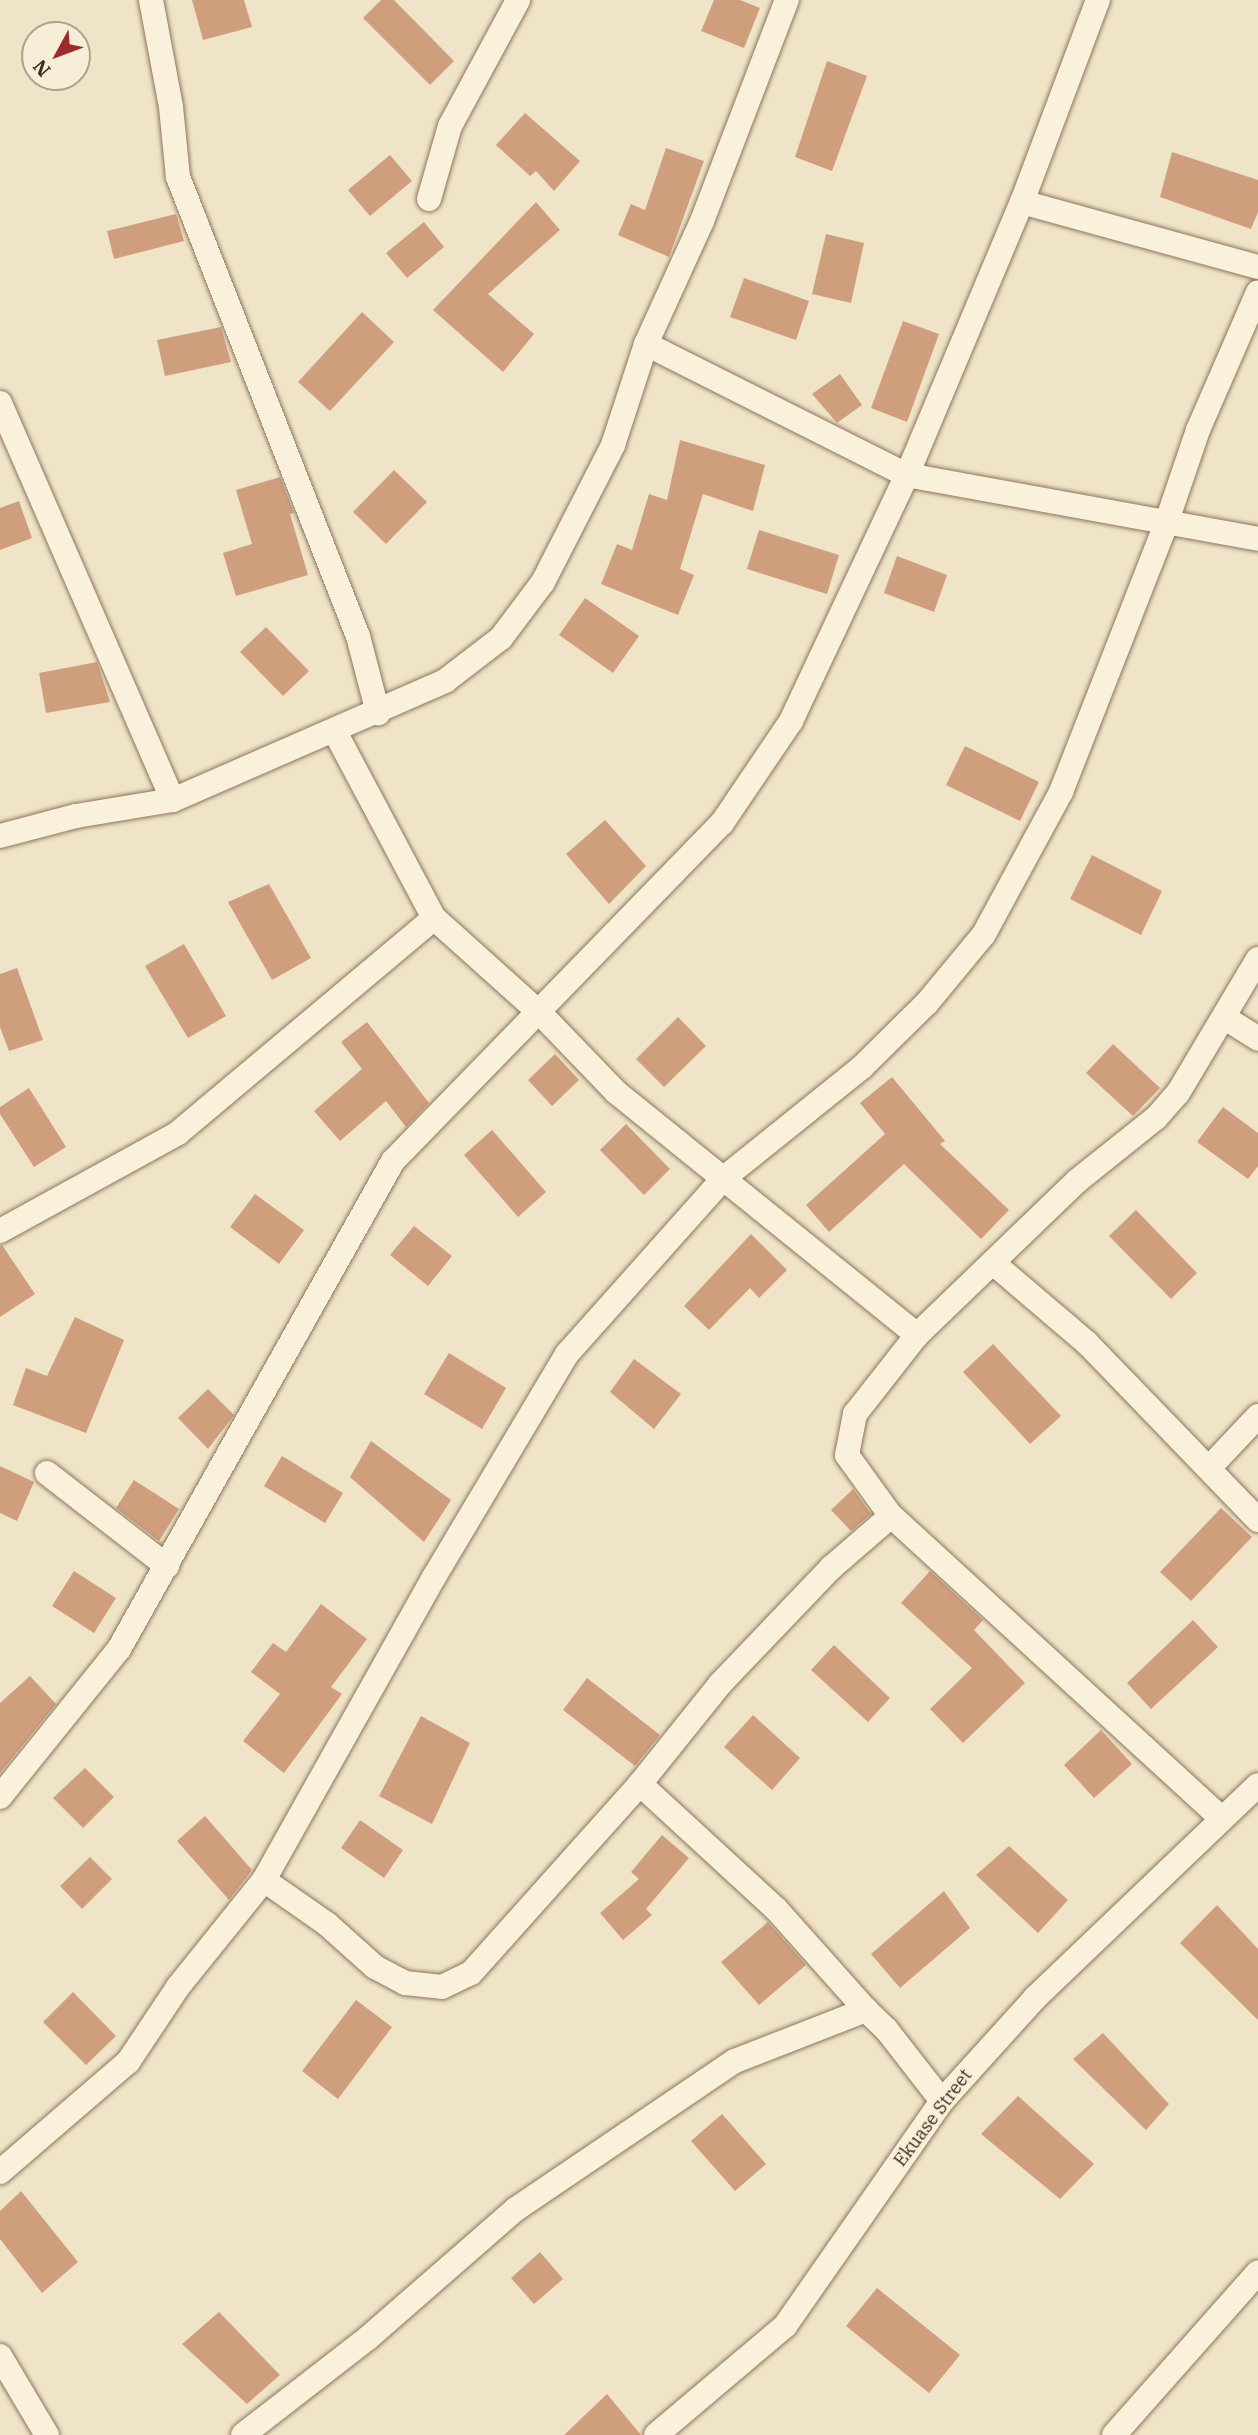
<!DOCTYPE html>
<html>
<head>
<meta charset="utf-8">
<style>
	body { margin:0 }
	#map { position:relative; width:1258px; height:2435px; overflow:hidden; background:#f0e4c8; font-family:"IBM Plex Serif",serif }
	div>[style] { position:absolute }
	[style*='--x'] { left:calc(var(--x)*1px); top:calc(var(--y)*1px); width:calc(var(--w)*1px); rotate:calc(var(--a)*1deg) }
	.building>* { inset:0; background:#cf9f7d }
	.roads { filter:drop-shadow(0 0 2px #8d765c) drop-shadow(0 0 2px #8d765c) }
	.minor>* { height:24px; margin:-12px; padding:0 12px; transform-origin:12px; border-radius:12px; background:#faf1dc }
	span { translate:-50% -50%; white-space:nowrap; text-align:center; line-height:1.15; -webkit-text-stroke:5px #f7eed8; paint-order:stroke }
	.street-label { font-size:18px; color:#3d2e20 }
	.north { position:absolute; left:21px; top:21px; width:70px; height:70px; box-sizing:border-box; background:#f7eed8; border:2px solid #ada18e; border-radius:50%; rotate:229deg; font-size:19px; font-weight:700; line-height:28px; text-align:center; color:#3d2e20 }
	.north::after { content:''; display:block; margin:auto; width:24px; height:32px; background:#9e2a2b; clip-path:polygon(50% 0,100% 100%,50% 72%,0 100%) }
</style>
</head>
<body>
<div id="map">
	<div class="building">
		<div style="clip-path:polygon(192px 0,244px 0,252px 27px,203px 40px)"></div>
		<div style="clip-path:polygon(381px 0,394px 0,454px 61px,430px 85px,363px 18px)"></div>
		<div style="clip-path:polygon(714px 0,740px 0,760px 8px,744px 48px,701px 31px)"></div>
		<div style="clip-path:polygon(827px 61px,867px 76px,832px 171px,795px 157px)"></div>
		<div style="clip-path:polygon(525px 113px,580px 161px,554px 191px,536px 171px,530px 176px,496px 145px)"></div>
		<div style="clip-path:polygon(666px 148px,704px 161px,669px 257px,618px 235px,631px 204px,645px 210px)"></div>
		<div style="clip-path:polygon(1172px 152px,1258px 180px,1258px 212px,1251px 229px,1160px 197px)"></div>
		<div style="clip-path:polygon(390px 155px,412px 181px,370px 216px,348px 190px)"></div>
		<div style="clip-path:polygon(536px 202px,560px 230px,488px 294px,534px 334px,503px 372px,433px 310px)"></div>
		<div style="clip-path:polygon(176px 214px,184px 241px,114px 259px,107px 231px)"></div>
		<div style="clip-path:polygon(424px 222px,444px 247px,407px 278px,386px 253px)"></div>
		<div style="clip-path:polygon(826px 234px,864px 243px,851px 303px,812px 294px)"></div>
		<div style="clip-path:polygon(744px 278px,809px 301px,796px 340px,730px 317px)"></div>
		<div style="clip-path:polygon(362px 312px,394px 342px,330px 411px,298px 382px)"></div>
		<div style="clip-path:polygon(903px 321px,939px 334px,907px 422px,871px 408px)"></div>
		<div style="clip-path:polygon(221px 327px,231px 362px,165px 376px,157px 340px)"></div>
		<div style="clip-path:polygon(840px 374px,862px 405px,837px 423px,812px 394px)"></div>
		<div style="clip-path:polygon(680px 440px,765px 465px,753px 511px,703px 494px,680px 569px,694px 575px,678px 615px,601px 584px,617px 544px,632px 550px,649px 494px,667px 500px)"></div>
		<div style="clip-path:polygon(394px 470px,427px 502px,386px 544px,353px 512px)"></div>
		<div style="clip-path:polygon(280px 477px,294px 513px,290px 514px,308px 575px,236px 596px,223px 553px,252px 544px,236px 490px)"></div>
		<div style="clip-path:polygon(19px 501px,32px 538px,0 550px,0 508px)"></div>
		<div style="clip-path:polygon(759px 530px,839px 555px,827px 594px,747px 569px)"></div>
		<div style="clip-path:polygon(897px 556px,947px 575px,934px 612px,884px 593px)"></div>
		<div style="clip-path:polygon(585px 598px,639px 636px,613px 673px,559px 635px)"></div>
		<div style="clip-path:polygon(266px 627px,309px 671px,283px 696px,240px 652px)"></div>
		<div style="clip-path:polygon(97px 662px,110px 702px,46px 713px,39px 673px)"></div>
		<div style="clip-path:polygon(965px 746px,1039px 782px,1020px 821px,946px 785px)"></div>
		<div style="clip-path:polygon(605px 820px,646px 866px,609px 904px,566px 854px)"></div>
		<div style="clip-path:polygon(1092px 855px,1162px 891px,1141px 935px,1070px 899px)"></div>
		<div style="clip-path:polygon(269px 884px,311px 958px,272px 980px,228px 902px)"></div>
		<div style="clip-path:polygon(184px 944px,226px 1016px,188px 1038px,145px 966px)"></div>
		<div style="clip-path:polygon(17px 968px,43px 1040px,9px 1051px,0 1027px,0 974px)"></div>
		<div style="clip-path:polygon(678px 1017px,706px 1046px,664px 1087px,636px 1059px)"></div>
		<div style="clip-path:polygon(367px 1022px,429px 1103px,406px 1127px,386px 1101px,340px 1141px,314px 1111px,362px 1069px,341px 1042px)"></div>
		<div style="clip-path:polygon(1113px 1044px,1160px 1088px,1133px 1116px,1086px 1073px)"></div>
		<div style="clip-path:polygon(555px 1054px,579px 1080px,552px 1106px,528px 1080px)"></div>
		<div style="clip-path:polygon(892px 1077px,945px 1141px,940px 1144px,1009px 1210px,981px 1239px,904px 1164px,829px 1232px,806px 1205px,885px 1134px,860px 1103px)"></div>
		<div style="clip-path:polygon(29px 1088px,66px 1147px,34px 1167px,0 1114px,0 1107px)"></div>
		<div style="clip-path:polygon(1223px 1107px,1258px 1133px,1258px 1166px,1248px 1179px,1197px 1142px)"></div>
		<div style="clip-path:polygon(626px 1124px,670px 1169px,644px 1195px,600px 1150px)"></div>
		<div style="clip-path:polygon(492px 1130px,546px 1192px,518px 1217px,464px 1155px)"></div>
		<div style="clip-path:polygon(255px 1194px,304px 1230px,279px 1264px,230px 1227px)"></div>
		<div style="clip-path:polygon(1136px 1210px,1197px 1273px,1171px 1299px,1109px 1236px)"></div>
		<div style="clip-path:polygon(414px 1226px,452px 1256px,428px 1286px,390px 1255px)"></div>
		<div style="clip-path:polygon(751px 1234px,787px 1270px,759px 1298px,750px 1288px,709px 1330px,684px 1306px)"></div>
		<div style="clip-path:polygon(2px 1245px,35px 1294px,0 1317px,0 1246px)"></div>
		<div style="clip-path:polygon(75px 1317px,124px 1340px,86px 1433px,13px 1405px,26px 1368px,47px 1376px)"></div>
		<div style="clip-path:polygon(993px 1344px,1061px 1416px,1030px 1444px,963px 1372px)"></div>
		<div style="clip-path:polygon(449px 1353px,506px 1388px,482px 1429px,424px 1394px)"></div>
		<div style="clip-path:polygon(634px 1359px,681px 1394px,654px 1429px,610px 1392px)"></div>
		<div style="clip-path:polygon(208px 1389px,234px 1415px,208px 1449px,178px 1418px)"></div>
		<div style="clip-path:polygon(371px 1441px,451px 1500px,424px 1542px,350px 1477px)"></div>
		<div style="clip-path:polygon(282px 1456px,343px 1493px,325px 1523px,264px 1486px)"></div>
		<div style="clip-path:polygon(0 1466px,34px 1482px,17px 1521px,0 1513px)"></div>
		<div style="clip-path:polygon(134px 1480px,179px 1509px,159px 1541px,116px 1508px)"></div>
		<div style="clip-path:polygon(853px 1489px,871px 1514px,851px 1531px,831px 1510px)"></div>
		<div style="clip-path:polygon(1221px 1508px,1252px 1537px,1191px 1601px,1160px 1572px)"></div>
		<div style="clip-path:polygon(74px 1571px,116px 1598px,94px 1633px,52px 1606px)"></div>
		<div style="clip-path:polygon(930px 1571px,983px 1620px,974px 1630px,1025px 1683px,963px 1743px,930px 1709px,972px 1668px,901px 1603px)"></div>
		<div style="clip-path:polygon(321px 1604px,367px 1639px,331px 1687px,342px 1694px,284px 1773px,243px 1741px,280px 1694px,251px 1672px,273px 1643px,286px 1652px)"></div>
		<div style="clip-path:polygon(1193px 1620px,1218px 1647px,1151px 1709px,1127px 1683px)"></div>
		<div style="clip-path:polygon(834px 1645px,890px 1698px,868px 1722px,811px 1670px)"></div>
		<div style="clip-path:polygon(30px 1676px,56px 1704px,0 1773px,0 1703px)"></div>
		<div style="clip-path:polygon(587px 1678px,660px 1735px,635px 1766px,563px 1710px)"></div>
		<div style="clip-path:polygon(753px 1715px,800px 1758px,772px 1790px,724px 1747px)"></div>
		<div style="clip-path:polygon(421px 1716px,470px 1743px,432px 1824px,379px 1796px)"></div>
		<div style="clip-path:polygon(1101px 1730px,1132px 1764px,1094px 1798px,1064px 1765px)"></div>
		<div style="clip-path:polygon(85px 1768px,114px 1797px,83px 1828px,53px 1798px)"></div>
		<div style="clip-path:polygon(205px 1816px,252px 1870px,229px 1900px,177px 1841px)"></div>
		<div style="clip-path:polygon(360px 1820px,403px 1850px,384px 1878px,341px 1848px)"></div>
		<div style="clip-path:polygon(662px 1835px,689px 1858px,646px 1909px,652px 1915px,623px 1940px,600px 1913px,639px 1879px,631px 1872px)"></div>
		<div style="clip-path:polygon(1009px 1846px,1068px 1900px,1038px 1933px,976px 1875px)"></div>
		<div style="clip-path:polygon(90px 1857px,112px 1879px,82px 1909px,60px 1886px)"></div>
		<div style="clip-path:polygon(944px 1891px,970px 1928px,900px 1988px,871px 1954px)"></div>
		<div style="clip-path:polygon(1217px 1905px,1258px 1949px,1258px 2020px,1180px 1943px)"></div>
		<div style="clip-path:polygon(768px 1922px,806px 1965px,759px 2005px,721px 1962px)"></div>
		<div style="clip-path:polygon(73px 1992px,116px 2036px,86px 2065px,43px 2022px)"></div>
		<div style="clip-path:polygon(356px 2000px,392px 2027px,338px 2099px,302px 2071px)"></div>
		<div style="clip-path:polygon(1103px 2033px,1169px 2104px,1146px 2130px,1073px 2059px)"></div>
		<div style="clip-path:polygon(1018px 2096px,1094px 2164px,1060px 2199px,981px 2134px)"></div>
		<div style="clip-path:polygon(722px 2114px,766px 2164px,735px 2191px,691px 2141px)"></div>
		<div style="clip-path:polygon(21px 2191px,78px 2262px,42px 2293px,0 2239px,0 2211px)"></div>
		<div style="clip-path:polygon(540px 2252px,563px 2279px,534px 2304px,511px 2278px)"></div>
		<div style="clip-path:polygon(877px 2288px,960px 2355px,929px 2393px,846px 2326px)"></div>
		<div style="clip-path:polygon(219px 2312px,280px 2375px,247px 2404px,182px 2344px)"></div>
		<div style="clip-path:polygon(607px 2394px,641px 2435px,564px 2435px)"></div>
	</div>
	<div class="roads">
		<div class="minor">
			<div style="--x:151;--y:0;--w:109;--a:79.4"></div>
			<div style="--x:171;--y:107;--w:70;--a:84.3"></div>
			<div style="--x:178;--y:177;--w:493;--a:68.6"></div>
			<div style="--x:358;--y:636;--w:80;--a:75.4"></div>
			<div style="--x:429;--y:199;--w:76;--a:-74"></div>
			<div style="--x:450;--y:126;--w:143;--a:-61.6"></div>
			<div style="--x:1022;--y:202;--w:245;--a:15.4"></div>
			<div style="--x:646;--y:344;--w:292;--a:26.7"></div>
			<div style="--x:907;--y:475;--w:357;--a:10.3"></div>
			<div style="--x:0;--y:403;--w:433;--a:66.5"></div>
			<div style="--x:334;--y:730;--w:213;--a:62"></div>
			<div style="--x:0;--y:836;--w:79;--a:-14.7"></div>
			<div style="--x:76;--y:816;--w:98;--a:-9.4"></div>
			<div style="--x:173;--y:800;--w:297;--a:-23.6"></div>
			<div style="--x:445;--y:681;--w:71;--a:-37.5"></div>
			<div style="--x:501;--y:638;--w:70;--a:-53.1"></div>
			<div style="--x:543;--y:582;--w:154;--a:-62.9"></div>
			<div style="--x:613;--y:445;--w:106;--a:-71.9"></div>
			<div style="--x:646;--y:344;--w:135;--a:-65.5"></div>
			<div style="--x:702;--y:221;--w:237;--a:-69"></div>
			<div style="--x:1225;--y:1018;--w:39;--a:32"></div>
			<div style="--x:0;--y:1231;--w:203;--a:-28.8"></div>
			<div style="--x:178;--y:1133;--w:334;--a:-40"></div>
			<div style="--x:434;--y:918;--w:142;--a:41.9"></div>
			<div style="--x:540;--y:1013;--w:110;--a:46.1"></div>
			<div style="--x:616;--y:1092;--w:387;--a:38.9"></div>
			<div style="--x:993;--y:1263;--w:123;--a:40.4"></div>
			<div style="--x:1087;--y:1343;--w:246;--a:46"></div>
			<div style="--x:1210;--y:1467;--w:70;--a:-46.7"></div>
			<div style="--x:47;--y:1473;--w:152;--a:37.8"></div>
			<div style="--x:640;--y:1784;--w:185;--a:42.6"></div>
			<div style="--x:776;--y:1909;--w:135;--a:48.3"></div>
			<div style="--x:0;--y:1797;--w:190;--a:-51.2"></div>
			<div style="--x:119;--y:1649;--w:560;--a:-60.69"></div>
			<div style="--x:393;--y:1161;--w:472;--a:-45.8"></div>
			<div style="--x:722;--y:823;--w:123;--a:-55.9"></div>
			<div style="--x:791;--y:721;--w:272;--a:-64.8"></div>
			<div style="--x:907;--y:475;--w:296;--a:-67.2"></div>
			<div style="--x:1022;--y:202;--w:216;--a:-69.4"></div>
			<div style="--x:1220;--y:1817;--w:446;--a:-137.5"></div>
			<div style="--x:891;--y:1516;--w:75;--a:-125.8"></div>
			<div style="--x:847;--y:1455;--w:42;--a:-79"></div>
			<div style="--x:855;--y:1414;--w:100;--a:-51.9"></div>
			<div style="--x:917;--y:1335;--w:222;--a:-43.9"></div>
			<div style="--x:1077;--y:1181;--w:101;--a:-38.6"></div>
			<div style="--x:1156;--y:1118;--w:33;--a:-49"></div>
			<div style="--x:1178;--y:1093;--w:156;--a:-59.2"></div>
			<div style="--x:264;--y:1880;--w:77;--a:34.9"></div>
			<div style="--x:327;--y:1924;--w:64;--a:41.9"></div>
			<div style="--x:375;--y:1967;--w:34;--a:28"></div>
			<div style="--x:405;--y:1983;--w:37;--a:6"></div>
			<div style="--x:442;--y:1987;--w:32;--a:-26"></div>
			<div style="--x:471;--y:1973;--w:254;--a:-48.2"></div>
			<div style="--x:640;--y:1784;--w:128;--a:-51.3"></div>
			<div style="--x:720;--y:1684;--w:162;--a:-46.3"></div>
			<div style="--x:832;--y:1567;--w:78;--a:-40.8"></div>
			<div style="--x:0;--y:2172;--w:169;--a:-40.7"></div>
			<div style="--x:128;--y:2062;--w:90;--a:-56.3"></div>
			<div style="--x:178;--y:1987;--w:137;--a:-51.2"></div>
			<div style="--x:264;--y:1880;--w:347;--a:-60.7"></div>
			<div style="--x:434;--y:1577;--w:260;--a:-59.2"></div>
			<div style="--x:567;--y:1354;--w:236;--a:-48.3"></div>
			<div style="--x:724;--y:1178;--w:177;--a:-38.8"></div>
			<div style="--x:862;--y:1067;--w:91;--a:-44.6"></div>
			<div style="--x:927;--y:1003;--w:89;--a:-50.4"></div>
			<div style="--x:984;--y:934;--w:162;--a:-61.5"></div>
			<div style="--x:1061;--y:792;--w:291;--a:-68.6"></div>
			<div style="--x:1167;--y:521;--w:96;--a:-71.2"></div>
			<div style="--x:1198;--y:430;--w:150;--a:-66.5"></div>
			<div style="--x:0;--y:2356;--w:92;--a:59.3"></div>
			<div style="--x:243;--y:2435;--w:158;--a:-37.8"></div>
			<div style="--x:368;--y:2338;--w:196;--a:-41.1"></div>
			<div style="--x:516;--y:2209;--w:264;--a:-34.1"></div>
			<div style="--x:735;--y:2061;--w:141;--a:-21.3"></div>
			<div style="--x:866;--y:2010;--w:28;--a:44"></div>
			<div style="--x:886;--y:2029;--w:91;--a:52.1"></div>
			<div style="--x:656;--y:2435;--w:169;--a:-40.2"></div>
			<div style="--x:785;--y:2326;--w:274;--a:-55.1"></div>
			<div style="--x:942;--y:2101;--w:139;--a:-47.9"></div>
			<div style="--x:1035;--y:1998;--w:308;--a:-43.7"></div>
			<div style="--x:1114;--y:2435;--w:217;--a:-48.5"></div>
		</div>
	</div>
	<div class="street-label">
		<span style="left:933px;top:2118px;rotate:-53deg">Ekuase Street</span>
	</div>
	<div class="north">N</div>
</div>
</body>
</html>
